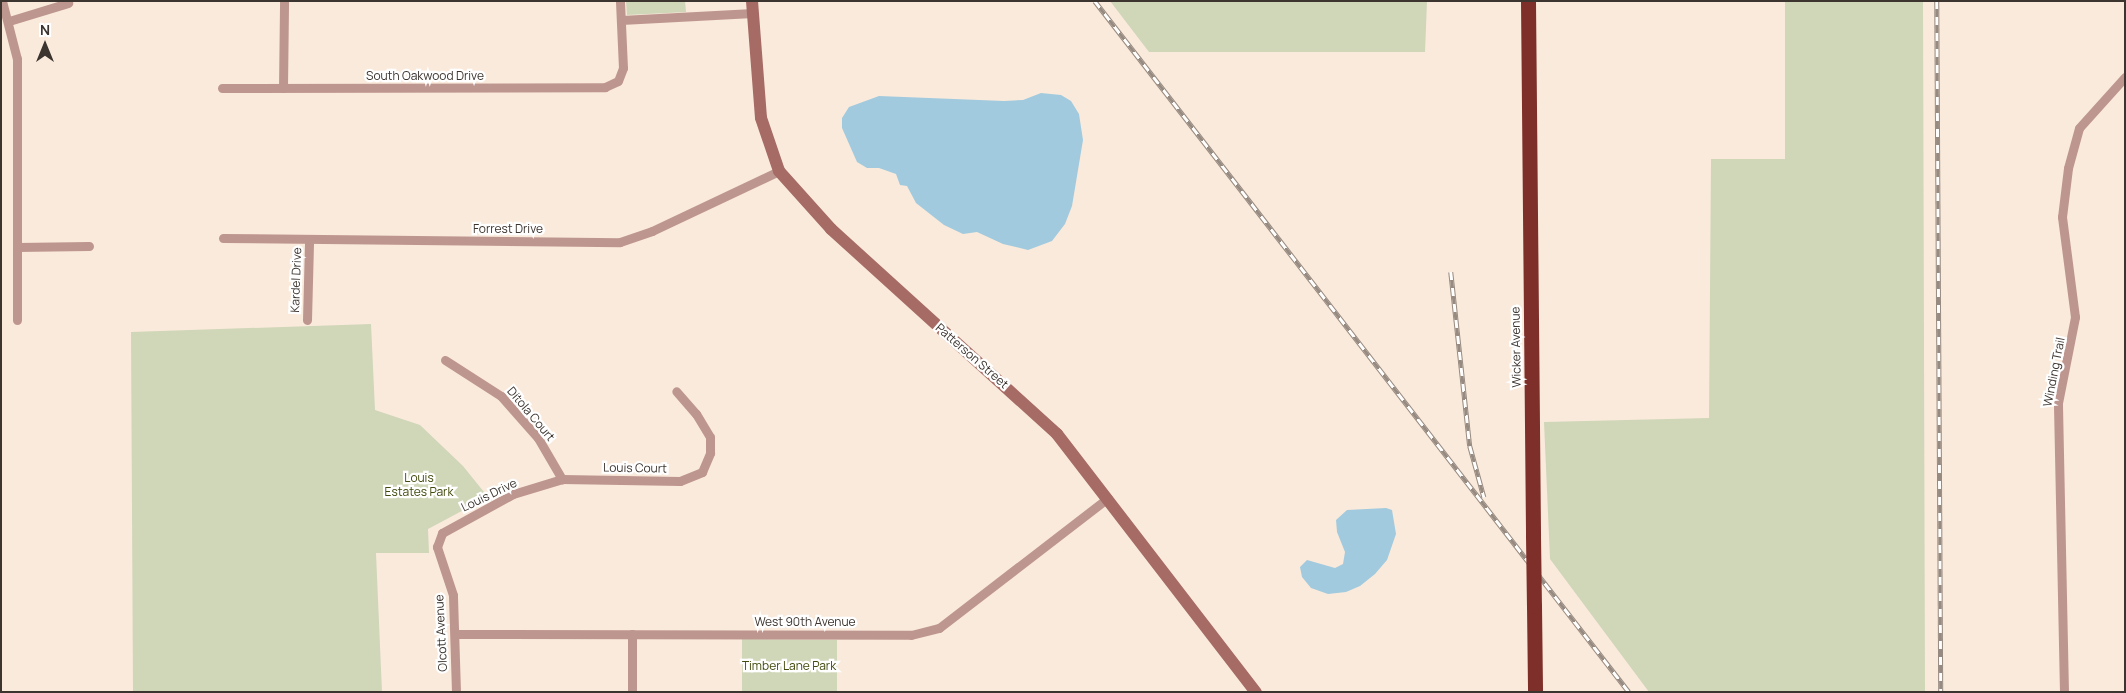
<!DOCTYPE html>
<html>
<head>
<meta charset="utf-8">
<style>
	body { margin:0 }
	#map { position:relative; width:2126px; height:693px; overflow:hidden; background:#faeadb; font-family:Manrope,sans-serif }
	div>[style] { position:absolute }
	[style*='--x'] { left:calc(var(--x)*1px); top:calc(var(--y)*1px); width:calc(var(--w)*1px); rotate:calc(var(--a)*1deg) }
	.green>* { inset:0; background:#d0d6b8 }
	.water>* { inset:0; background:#a1cade }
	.street>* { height:9px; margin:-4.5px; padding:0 4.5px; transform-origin:4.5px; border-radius:4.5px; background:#be9690 }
	.secondary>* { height:12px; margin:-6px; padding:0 6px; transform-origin:6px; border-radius:6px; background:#a56b64 }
	.highway>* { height:15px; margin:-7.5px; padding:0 7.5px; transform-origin:7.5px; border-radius:7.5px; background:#7e2f29 }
	.rail>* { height:4.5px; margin-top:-2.25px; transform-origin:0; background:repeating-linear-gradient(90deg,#fff 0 8px,#968a81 0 16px); box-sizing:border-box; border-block:1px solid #968a81 }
	.highway-bridge>* { height:15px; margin:-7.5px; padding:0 7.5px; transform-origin:7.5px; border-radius:7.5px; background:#7e2f29 }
	span { translate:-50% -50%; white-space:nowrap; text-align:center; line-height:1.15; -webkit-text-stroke:4.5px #fff; paint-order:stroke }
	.street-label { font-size:12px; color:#3b342f }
	.park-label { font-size:12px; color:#434a0d }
	.frame { position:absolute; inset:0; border:2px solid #3b342f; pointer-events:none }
	.north { position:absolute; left:20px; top:20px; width:50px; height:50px; -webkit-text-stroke:4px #fff; paint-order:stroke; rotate:0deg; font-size:14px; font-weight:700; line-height:20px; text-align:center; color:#3b342f }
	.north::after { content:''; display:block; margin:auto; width:18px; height:22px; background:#3b342f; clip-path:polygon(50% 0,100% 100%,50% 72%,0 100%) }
</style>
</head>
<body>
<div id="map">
	<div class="green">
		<div style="clip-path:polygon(626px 1px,685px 1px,686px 12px,627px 15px)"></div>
		<div style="clip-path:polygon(1110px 1px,1427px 1px,1425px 52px,1149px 52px)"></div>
		<div style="clip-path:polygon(1785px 1px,1923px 1px,1925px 692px,1649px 692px,1550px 559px,1544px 422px,1709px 418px,1711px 159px,1785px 159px)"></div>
		<div style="clip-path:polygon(371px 324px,375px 410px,420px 425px,463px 466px,488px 497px,428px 529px,429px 553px,376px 553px,382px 692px,133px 692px,131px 332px)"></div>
		<div style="clip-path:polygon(742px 639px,837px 640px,837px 692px,742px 692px)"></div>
	</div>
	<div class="water">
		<div style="clip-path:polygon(1041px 93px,1061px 95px,1071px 101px,1079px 114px,1083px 140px,1072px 206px,1065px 224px,1052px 241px,1028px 250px,1003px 244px,977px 232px,963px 234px,944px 225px,916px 203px,907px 186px,900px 185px,896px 174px,879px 168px,867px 168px,857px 162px,842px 128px,842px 118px,849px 107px,879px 96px,1004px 101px,1023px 100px)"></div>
		<div style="clip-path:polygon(1386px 508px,1392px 510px,1396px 534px,1387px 560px,1375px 574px,1360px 586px,1346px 592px,1328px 594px,1311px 588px,1302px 577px,1300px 567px,1307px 560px,1335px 568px,1343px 564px,1345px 552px,1337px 532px,1336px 520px,1347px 510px)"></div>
	</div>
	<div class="street">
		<div style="--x:2;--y:1;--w:60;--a:75.5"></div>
		<div style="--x:17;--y:59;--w:261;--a:90"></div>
		<div style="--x:621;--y:20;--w:132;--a:-3"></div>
		<div style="--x:9;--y:21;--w:62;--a:-17"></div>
		<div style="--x:222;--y:88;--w:383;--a:-0.1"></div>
		<div style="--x:605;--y:87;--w:14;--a:-25"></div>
		<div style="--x:618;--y:81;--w:14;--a:-69"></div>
		<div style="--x:623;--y:68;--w:67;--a:-92.6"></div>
		<div style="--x:283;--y:88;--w:87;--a:-89.3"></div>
		<div style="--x:223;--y:238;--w:397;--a:0.6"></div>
		<div style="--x:620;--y:242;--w:34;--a:-19"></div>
		<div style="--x:652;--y:231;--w:140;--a:-25.3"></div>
		<div style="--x:17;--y:247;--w:72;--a:-0.8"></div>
		<div style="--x:307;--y:320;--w:79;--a:-88.5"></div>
		<div style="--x:445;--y:360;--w:67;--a:32.7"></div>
		<div style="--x:501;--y:396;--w:56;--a:48.6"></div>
		<div style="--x:538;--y:438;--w:48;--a:59.7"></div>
		<div style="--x:455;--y:634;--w:456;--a:0.1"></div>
		<div style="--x:911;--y:635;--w:29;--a:-14"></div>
		<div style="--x:939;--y:628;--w:213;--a:-37.6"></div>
		<div style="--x:632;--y:634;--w:58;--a:90"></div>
		<div style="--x:456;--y:692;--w:97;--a:-91.8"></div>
		<div style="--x:453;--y:595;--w:51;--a:-108.4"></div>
		<div style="--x:437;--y:547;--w:15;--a:-70"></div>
		<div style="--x:442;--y:533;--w:81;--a:-28.8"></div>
		<div style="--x:513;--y:494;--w:51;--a:-17"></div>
		<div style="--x:562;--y:479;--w:118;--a:1"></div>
		<div style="--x:680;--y:481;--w:24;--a:-22"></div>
		<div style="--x:702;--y:472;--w:21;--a:-67"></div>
		<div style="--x:710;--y:453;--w:16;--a:-90"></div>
		<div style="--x:710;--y:437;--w:27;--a:-121"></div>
		<div style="--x:696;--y:414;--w:30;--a:-131"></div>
		<div style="--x:2064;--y:692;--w:289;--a:-91.2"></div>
		<div style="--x:2058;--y:403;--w:88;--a:-78.8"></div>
		<div style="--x:2075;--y:317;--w:101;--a:-97.4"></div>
		<div style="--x:2062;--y:217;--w:49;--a:-83"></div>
		<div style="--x:2068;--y:168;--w:41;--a:-74.6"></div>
		<div style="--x:2079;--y:128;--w:69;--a:-48"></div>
	</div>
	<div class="secondary">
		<div style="--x:752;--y:1;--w:117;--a:85.6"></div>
		<div style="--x:761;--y:118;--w:56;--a:71.2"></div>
		<div style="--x:779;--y:171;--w:78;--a:48.1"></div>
		<div style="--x:831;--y:229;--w:305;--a:42.2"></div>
		<div style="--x:1057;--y:434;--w:326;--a:52.4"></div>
	</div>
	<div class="highway">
		<div style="--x:1528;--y:1;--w:535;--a:89.46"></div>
		<div style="--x:1534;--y:606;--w:86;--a:89.3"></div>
	</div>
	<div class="rail">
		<div style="--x:1095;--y:1;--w:873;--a:52.3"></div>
		<div style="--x:1937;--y:1;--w:691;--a:89.67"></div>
		<div style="--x:1451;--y:272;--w:175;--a:83.8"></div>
		<div style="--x:1470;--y:446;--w:53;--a:74.6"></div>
	</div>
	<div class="highway-bridge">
		<div style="--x:1533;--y:536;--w:70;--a:89.2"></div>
	</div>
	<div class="street-label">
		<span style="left:425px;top:76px">South Oakwood Drive</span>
		<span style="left:508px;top:229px">Forrest Drive</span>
		<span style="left:296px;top:280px;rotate:-88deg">Kardel Drive</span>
		<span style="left:1516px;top:347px;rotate:-91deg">Wicker Avenue</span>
		<span style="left:972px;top:356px;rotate:41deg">Patterson Street</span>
		<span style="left:2054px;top:372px;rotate:-79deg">Winding Trail</span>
		<span style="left:531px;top:414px;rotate:50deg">Ditola Court</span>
		<span style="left:635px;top:468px;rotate:1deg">Louis Court</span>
		<span style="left:489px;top:495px;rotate:-26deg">Louis Drive</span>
		<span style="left:805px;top:622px">West 90th Avenue</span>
		<span style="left:441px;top:633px;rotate:-93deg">Olcott Avenue</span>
	</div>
	<div class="park-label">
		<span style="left:419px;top:485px">Louis<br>Estates Park</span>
		<span style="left:789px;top:666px">Timber Lane Park</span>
	</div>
	<div class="frame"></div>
	<div class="north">N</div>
</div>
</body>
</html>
